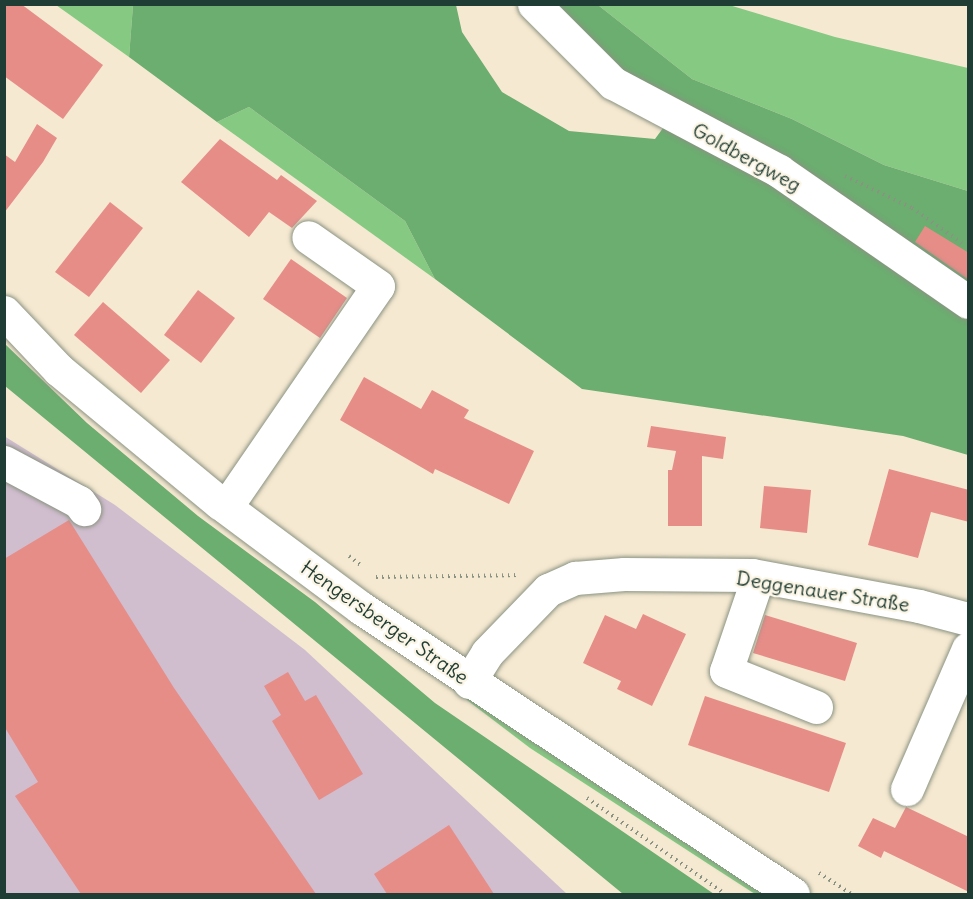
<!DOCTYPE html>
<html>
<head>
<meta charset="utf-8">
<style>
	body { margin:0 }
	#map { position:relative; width:973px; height:899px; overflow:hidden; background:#f6e9d1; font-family:Delius,sans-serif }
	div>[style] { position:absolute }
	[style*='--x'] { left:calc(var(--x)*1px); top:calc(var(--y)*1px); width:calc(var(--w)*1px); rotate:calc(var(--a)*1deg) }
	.industrial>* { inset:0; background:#d0bdce }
	.green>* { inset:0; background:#85c982 }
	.forest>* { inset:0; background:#6cad70 }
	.building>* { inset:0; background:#e68d88 }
	.path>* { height:4px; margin-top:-2px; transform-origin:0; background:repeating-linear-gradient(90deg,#8a9382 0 1.5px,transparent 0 6px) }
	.roads { filter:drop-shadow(0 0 2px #8a9382) drop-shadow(0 0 2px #8a9382) }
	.minor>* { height:33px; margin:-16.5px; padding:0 16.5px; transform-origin:16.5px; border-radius:16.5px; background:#fff }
	.major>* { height:33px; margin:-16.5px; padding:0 16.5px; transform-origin:16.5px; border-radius:16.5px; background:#fff }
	span { translate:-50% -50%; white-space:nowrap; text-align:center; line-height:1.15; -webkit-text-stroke:4.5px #fcf5e5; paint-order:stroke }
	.street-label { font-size:20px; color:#1f3d34 }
	.frame { position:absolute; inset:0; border:6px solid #1f3d34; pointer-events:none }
</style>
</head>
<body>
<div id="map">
	<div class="industrial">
		<div style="clip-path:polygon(4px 436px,115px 505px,305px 650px,567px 894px,5px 894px)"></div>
	</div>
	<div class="green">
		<div style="clip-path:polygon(56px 5px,133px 5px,129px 57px)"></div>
		<div style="clip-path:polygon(598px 5px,729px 5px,835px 37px,968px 68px,968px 191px,884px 165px,792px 119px,692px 79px)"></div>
		<div style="clip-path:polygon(249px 107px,405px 221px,435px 279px,217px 122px)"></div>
		<div style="clip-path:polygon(421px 665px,775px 894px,755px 894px,710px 865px,530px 748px)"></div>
	</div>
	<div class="forest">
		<div style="clip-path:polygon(133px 5px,456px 5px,462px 32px,502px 92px,569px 131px,655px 139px,674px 113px,538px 5px,598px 5px,692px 79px,792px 119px,884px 165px,968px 191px,968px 455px,903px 436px,582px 389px,435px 279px,405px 221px,249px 107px,217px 122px,129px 57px)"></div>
		<div style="clip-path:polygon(5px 344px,87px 423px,198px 516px,315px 602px,435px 703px,714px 894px,623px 894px,5px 386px)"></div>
	</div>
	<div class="building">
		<div style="clip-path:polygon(4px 4px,21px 4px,103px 65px,63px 119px,4px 76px)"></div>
		<div style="clip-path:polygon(37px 124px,57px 138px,43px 162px,4px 213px,4px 154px,15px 162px)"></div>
		<div style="clip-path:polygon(220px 139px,277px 180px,281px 175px,317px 201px,292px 228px,269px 212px,249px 237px,181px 182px)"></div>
		<div style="clip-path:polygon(110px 202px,143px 228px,89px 297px,55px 272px)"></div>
		<div style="clip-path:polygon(925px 226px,969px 253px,969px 280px,915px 242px)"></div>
		<div style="clip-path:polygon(291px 259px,347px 298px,320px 338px,263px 299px)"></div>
		<div style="clip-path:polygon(198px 290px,235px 318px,201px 363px,164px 335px)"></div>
		<div style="clip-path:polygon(103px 302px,170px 360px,141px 393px,74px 335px)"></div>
		<div style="clip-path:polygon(364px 377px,421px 409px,432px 390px,469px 410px,464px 418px,534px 451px,509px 504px,435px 469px,433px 474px,340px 420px)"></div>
		<div style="clip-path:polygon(651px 426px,726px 437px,723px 459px,702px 456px,702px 526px,668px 526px,668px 470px,672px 470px,676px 451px,647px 447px)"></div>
		<div style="clip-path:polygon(889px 469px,969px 490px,969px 522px,931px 512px,918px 558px,868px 545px)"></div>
		<div style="clip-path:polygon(764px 486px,811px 490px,807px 533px,760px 528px)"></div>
		<div style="clip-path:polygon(69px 520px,174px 688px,316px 894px,81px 894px,15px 796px,38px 782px,4px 726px,4px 559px)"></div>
		<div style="clip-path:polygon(643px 614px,686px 634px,652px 706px,617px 689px,621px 681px,583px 663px,605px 615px,636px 629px)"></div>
		<div style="clip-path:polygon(765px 615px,857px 643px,845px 681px,753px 653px)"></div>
		<div style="clip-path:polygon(288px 672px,305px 701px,316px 695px,363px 774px,319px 800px,272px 721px,281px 715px,264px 686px)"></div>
		<div style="clip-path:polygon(705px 696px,846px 743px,829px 792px,688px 745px)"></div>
		<div style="clip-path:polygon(906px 807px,969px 837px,969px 892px,884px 851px,881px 858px,858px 846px,873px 818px,895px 828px)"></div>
		<div style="clip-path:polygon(449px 825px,494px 894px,387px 894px,374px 874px)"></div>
	</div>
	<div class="path">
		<div style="--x:845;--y:176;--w:74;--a:25.5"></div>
		<div style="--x:912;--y:208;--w:61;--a:35"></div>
		<div style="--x:349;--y:556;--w:16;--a:38"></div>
		<div style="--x:376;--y:577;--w:142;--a:-0.8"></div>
		<div style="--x:587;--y:798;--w:168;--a:34.8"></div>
		<div style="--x:819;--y:873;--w:38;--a:33"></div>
	</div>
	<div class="roads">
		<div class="minor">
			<div style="--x:534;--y:4;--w:112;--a:45"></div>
			<div style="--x:613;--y:83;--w:188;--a:27.9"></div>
			<div style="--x:779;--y:171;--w:230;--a:34.7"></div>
			<div style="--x:4;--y:462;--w:85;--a:28.1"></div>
			<div style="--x:79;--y:502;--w:9;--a:54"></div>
			<div style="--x:226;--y:507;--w:268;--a:-55.5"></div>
			<div style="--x:378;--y:286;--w:85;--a:-145"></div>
			<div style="--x:758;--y:577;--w:99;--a:108.8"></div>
			<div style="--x:726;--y:671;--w:97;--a:21.8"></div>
			<div style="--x:469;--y:682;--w:34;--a:-58"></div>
			<div style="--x:487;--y:653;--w:88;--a:-45.9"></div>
			<div style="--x:548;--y:590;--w:30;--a:-24"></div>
			<div style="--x:575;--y:578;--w:49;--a:-4.7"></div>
			<div style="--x:624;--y:574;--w:128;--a:0.4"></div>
			<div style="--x:752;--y:575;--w:170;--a:10.5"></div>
			<div style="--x:919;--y:606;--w:51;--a:14.9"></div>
			<div style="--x:907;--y:789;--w:153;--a:-66.5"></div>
		</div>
		<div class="major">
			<div style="--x:4;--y:312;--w:80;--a:46.5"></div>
			<div style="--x:59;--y:370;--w:209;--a:39.6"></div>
			<div style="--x:220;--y:503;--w:176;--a:36.7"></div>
			<div style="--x:361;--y:608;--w:518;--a:33.51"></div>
		</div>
	</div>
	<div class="street-label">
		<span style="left:747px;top:157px;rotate:29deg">Goldbergweg</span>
		<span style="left:823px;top:591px;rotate:9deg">Deggenauer Straße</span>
		<span style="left:385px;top:622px;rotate:35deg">Hengersberger Straße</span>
	</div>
	<div class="frame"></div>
</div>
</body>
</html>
